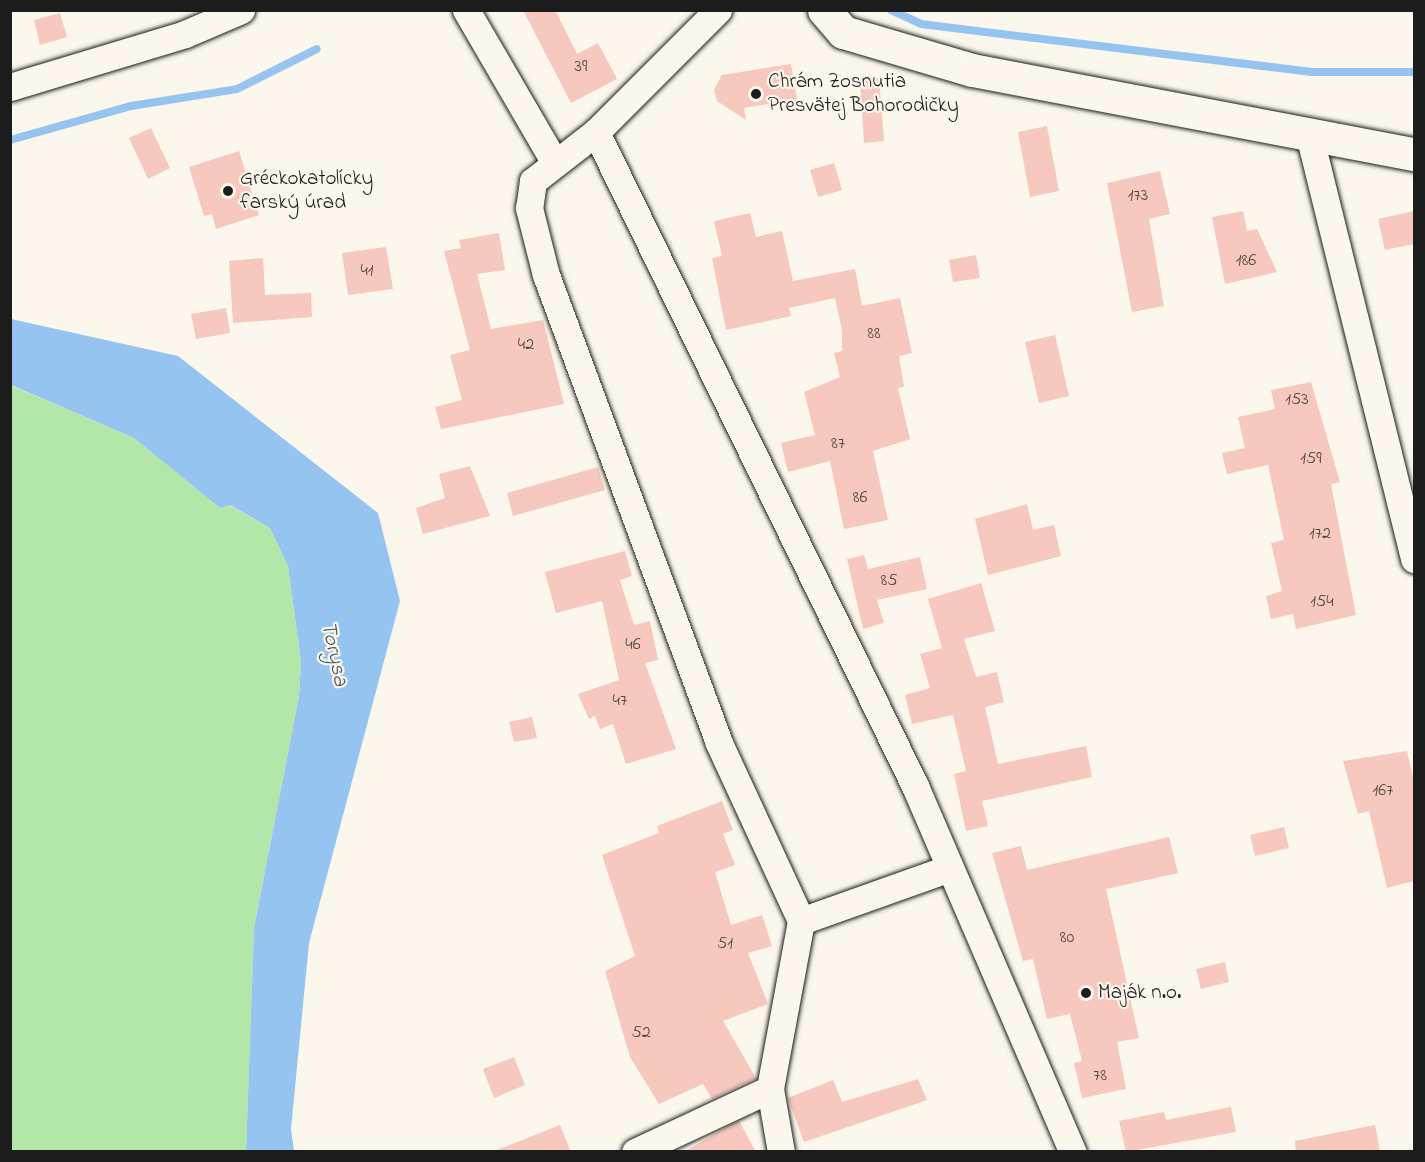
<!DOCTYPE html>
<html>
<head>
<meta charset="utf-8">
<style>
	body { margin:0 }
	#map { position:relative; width:1425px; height:1162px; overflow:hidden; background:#fbf7ec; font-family:"Indie Flower",sans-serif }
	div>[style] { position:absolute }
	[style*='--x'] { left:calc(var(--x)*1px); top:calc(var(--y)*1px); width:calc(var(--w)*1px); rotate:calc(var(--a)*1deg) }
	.green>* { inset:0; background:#b2e7a9 }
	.water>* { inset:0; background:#95c4f0 }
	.stream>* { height:8px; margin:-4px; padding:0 4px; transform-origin:4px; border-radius:4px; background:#95c4f0 }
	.building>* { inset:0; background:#f7c8bd }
	.roads { filter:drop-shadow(0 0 2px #1c1c1c) drop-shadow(0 0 2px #1c1c1c) }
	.minor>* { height:27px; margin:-13.5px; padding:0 13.5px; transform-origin:13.5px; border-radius:13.5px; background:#fbf7ec }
	.tertiary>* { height:33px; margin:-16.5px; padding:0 16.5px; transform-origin:16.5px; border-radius:16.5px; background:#fbf7ec }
	.dots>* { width:16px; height:16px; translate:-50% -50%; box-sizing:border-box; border:3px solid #fbf7ec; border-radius:50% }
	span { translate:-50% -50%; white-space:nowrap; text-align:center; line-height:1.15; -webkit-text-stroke:4.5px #fbf7ec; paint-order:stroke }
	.number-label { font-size:18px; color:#534744 }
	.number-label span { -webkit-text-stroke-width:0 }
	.poi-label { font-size:21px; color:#1c1c1c }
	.left { translate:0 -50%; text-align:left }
	.water-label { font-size:22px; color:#465766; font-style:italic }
	.frame { position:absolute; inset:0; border:12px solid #1c1c1c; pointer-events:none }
</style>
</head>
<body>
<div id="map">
	<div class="green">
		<div style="clip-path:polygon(10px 385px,134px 438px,220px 508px,229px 505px,270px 528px,288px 566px,301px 661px,299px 696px,254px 928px,246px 1151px,11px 1151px)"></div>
	</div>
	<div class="water">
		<div style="clip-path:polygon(11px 319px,178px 356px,378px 513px,400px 601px,309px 943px,291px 1129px,294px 1151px,246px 1151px,254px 928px,299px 696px,301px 661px,288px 566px,270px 528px,230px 505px,220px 508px,134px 438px,11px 385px)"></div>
	</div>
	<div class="stream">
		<div style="--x:891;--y:10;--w:33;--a:25"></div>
		<div style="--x:921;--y:24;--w:394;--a:7"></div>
		<div style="--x:1312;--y:72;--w:102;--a:0"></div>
		<div style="--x:10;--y:140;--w:126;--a:-15.7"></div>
		<div style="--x:131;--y:106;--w:107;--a:-9.1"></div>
		<div style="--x:237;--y:89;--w:89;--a:-26.6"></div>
	</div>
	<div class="building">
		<div style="clip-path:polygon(523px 10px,555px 10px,577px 54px,598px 43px,617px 79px,571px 103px)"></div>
		<div style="clip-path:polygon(60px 13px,67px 37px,40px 45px,34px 20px)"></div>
		<div style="clip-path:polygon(791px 64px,797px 99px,744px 108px,746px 120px,717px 101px,714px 90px,722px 75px)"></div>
		<div style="clip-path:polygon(879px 78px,884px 141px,864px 143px,860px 79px)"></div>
		<div style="clip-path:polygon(1047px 126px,1059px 191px,1030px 197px,1018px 132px)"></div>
		<div style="clip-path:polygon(151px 128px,170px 168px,148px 179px,129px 138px)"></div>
		<div style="clip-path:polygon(239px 151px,259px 215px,216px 229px,212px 214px,204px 216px,189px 167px)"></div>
		<div style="clip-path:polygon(834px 163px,842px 190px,818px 197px,810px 170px)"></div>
		<div style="clip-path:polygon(1160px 171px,1170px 214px,1149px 219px,1164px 306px,1132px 312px,1107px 183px)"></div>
		<div style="clip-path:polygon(1243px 211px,1247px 231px,1257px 229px,1277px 272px,1225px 284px,1212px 217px)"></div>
		<div style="clip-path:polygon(1414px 211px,1414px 244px,1385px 250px,1378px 219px)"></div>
		<div style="clip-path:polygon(750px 213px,756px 237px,782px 231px,793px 281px,855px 269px,862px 306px,900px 298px,912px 353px,899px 356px,904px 387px,898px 388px,910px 439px,873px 451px,888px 520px,844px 529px,830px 461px,788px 472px,781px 443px,815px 435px,804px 392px,840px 377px,834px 353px,842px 351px,842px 331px,835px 298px,789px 308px,791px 316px,726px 330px,712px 258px,722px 256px,714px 221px)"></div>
		<div style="clip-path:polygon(499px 233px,505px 270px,477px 274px,491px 329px,543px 320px,564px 404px,441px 429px,435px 407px,462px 400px,450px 355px,470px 350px,444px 251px,461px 248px,459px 240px)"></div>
		<div style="clip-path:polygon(386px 247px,393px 289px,348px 295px,342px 253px)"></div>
		<div style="clip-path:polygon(976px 255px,980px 278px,953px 282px,949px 260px)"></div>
		<div style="clip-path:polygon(263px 258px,265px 295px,311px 293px,312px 317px,233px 323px,229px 261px)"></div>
		<div style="clip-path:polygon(226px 308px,230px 333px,196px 339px,191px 314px)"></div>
		<div style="clip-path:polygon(1055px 335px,1069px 396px,1039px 403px,1025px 342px)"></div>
		<div style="clip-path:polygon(1311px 382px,1340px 482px,1331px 484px,1356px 615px,1296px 629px,1293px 614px,1271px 619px,1266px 596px,1282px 591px,1271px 543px,1284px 540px,1268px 465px,1227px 474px,1222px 453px,1245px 448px,1238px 417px,1275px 409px,1271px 390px)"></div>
		<div style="clip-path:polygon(470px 466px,490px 516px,423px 534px,416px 508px,445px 498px,439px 474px)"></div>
		<div style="clip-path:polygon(598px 467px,605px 490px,513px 516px,507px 493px)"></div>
		<div style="clip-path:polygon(1027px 504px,1033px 530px,1054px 525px,1061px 556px,988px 575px,975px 519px)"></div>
		<div style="clip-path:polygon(625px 551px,632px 576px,620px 580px,634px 625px,650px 621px,658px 660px,645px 663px,676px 749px,626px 764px,613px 724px,600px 729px,595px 716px,589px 719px,578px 694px,619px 680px,602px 601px,556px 613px,545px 572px)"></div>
		<div style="clip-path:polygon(864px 555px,868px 569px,920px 557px,927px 589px,877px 600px,884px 623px,863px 629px,847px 559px)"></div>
		<div style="clip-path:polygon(981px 583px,995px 631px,964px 639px,976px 677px,997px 672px,1004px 702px,985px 707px,998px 764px,1086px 746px,1092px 777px,982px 801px,988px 826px,966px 831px,954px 774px,966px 771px,953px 715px,912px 724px,905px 695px,930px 688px,920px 654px,942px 648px,928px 599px)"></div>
		<div style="clip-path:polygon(532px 717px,537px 738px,514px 742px,509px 722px)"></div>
		<div style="clip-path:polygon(1407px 751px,1414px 782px,1414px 881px,1387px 888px,1369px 811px,1358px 814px,1343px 761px)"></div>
		<div style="clip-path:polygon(722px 801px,733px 830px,723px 834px,735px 865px,715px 872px,731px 925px,762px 915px,772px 946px,748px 953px,768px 1004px,723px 1021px,756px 1078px,712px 1099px,703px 1084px,659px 1104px,630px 1057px,605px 971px,635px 956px,602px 855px,659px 833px,657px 826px)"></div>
		<div style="clip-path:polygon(1284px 827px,1289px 848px,1255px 856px,1250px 835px)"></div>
		<div style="clip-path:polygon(1169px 837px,1178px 873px,1106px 889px,1139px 1038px,1117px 1042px,1126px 1089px,1082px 1098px,1074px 1063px,1082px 1061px,1070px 1014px,1047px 1019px,1033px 959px,1023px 961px,992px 853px,1021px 846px,1027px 870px)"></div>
		<div style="clip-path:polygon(1225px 962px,1229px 982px,1201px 989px,1196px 969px)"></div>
		<div style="clip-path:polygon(514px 1057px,525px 1085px,494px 1098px,483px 1069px)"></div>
		<div style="clip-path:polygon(918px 1079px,927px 1100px,804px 1142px,788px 1098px,833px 1080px,842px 1102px)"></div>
		<div style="clip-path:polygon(1231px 1107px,1236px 1132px,1126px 1152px,1119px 1121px,1164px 1112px,1166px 1120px)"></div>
		<div style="clip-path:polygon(739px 1121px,756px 1152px,684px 1152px,730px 1125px)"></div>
		<div style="clip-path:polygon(560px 1125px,571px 1152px,497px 1152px,497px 1150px)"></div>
		<div style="clip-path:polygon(1375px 1125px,1380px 1152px,1296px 1152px,1295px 1141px)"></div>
	</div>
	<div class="roads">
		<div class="minor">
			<div style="--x:466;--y:10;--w:175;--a:59.8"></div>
			<div style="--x:718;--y:10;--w:173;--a:135"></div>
			<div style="--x:596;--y:132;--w:80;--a:142.1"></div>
			<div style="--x:533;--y:181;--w:27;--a:98"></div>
			<div style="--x:529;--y:208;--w:69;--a:75.8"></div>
			<div style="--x:546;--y:275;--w:497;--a:69.7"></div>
			<div style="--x:718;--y:741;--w:198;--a:65.2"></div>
			<div style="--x:801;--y:921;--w:171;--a:100.5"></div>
			<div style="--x:770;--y:1089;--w:64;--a:80.1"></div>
			<div style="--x:10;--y:87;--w:183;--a:-16.8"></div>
			<div style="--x:185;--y:34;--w:61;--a:-23.2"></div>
			<div style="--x:596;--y:132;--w:728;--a:64"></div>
			<div style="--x:915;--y:786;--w:399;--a:66.7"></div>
			<div style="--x:1309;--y:134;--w:438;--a:76.1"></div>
			<div style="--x:801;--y:921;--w:158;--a:-19.6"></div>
			<div style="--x:635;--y:1152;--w:149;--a:-25"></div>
		</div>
		<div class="tertiary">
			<div style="--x:824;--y:10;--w:29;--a:49"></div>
			<div style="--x:843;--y:32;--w:134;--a:16.4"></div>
			<div style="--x:972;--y:70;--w:450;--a:10.8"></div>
		</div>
	</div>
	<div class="dots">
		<div style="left:756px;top:94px;background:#1c1c1c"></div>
		<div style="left:228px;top:191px;background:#1c1c1c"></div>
		<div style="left:1086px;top:993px;background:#1c1c1c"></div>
	</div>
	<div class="number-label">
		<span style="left:581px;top:67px">39</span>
		<span style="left:1138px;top:196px">173</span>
		<span style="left:1246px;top:261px">186</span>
		<span style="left:367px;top:271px">41</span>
		<span style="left:874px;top:334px">88</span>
		<span style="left:526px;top:345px">42</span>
		<span style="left:1297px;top:400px">153</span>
		<span style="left:838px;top:444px">87</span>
		<span style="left:1311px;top:459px">159</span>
		<span style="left:860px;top:498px">86</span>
		<span style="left:1320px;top:534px">172</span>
		<span style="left:889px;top:581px">85</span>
		<span style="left:1322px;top:602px">154</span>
		<span style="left:633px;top:645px">46</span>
		<span style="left:620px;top:701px">47</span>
		<span style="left:1383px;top:791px">167</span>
		<span style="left:1067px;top:938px">80</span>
		<span style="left:725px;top:944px">51</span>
		<span style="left:641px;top:1033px">52</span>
		<span style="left:1100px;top:1076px">78</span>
	</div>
	<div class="poi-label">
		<span class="left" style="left:768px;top:94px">Chrám Zosnutia<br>Presvätej Bohorodičky</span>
		<span class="left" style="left:240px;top:191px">Gréckokatolícky<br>farský úrad</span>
		<span class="left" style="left:1098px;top:993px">Maják n.o.</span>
	</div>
	<div class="water-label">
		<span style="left:333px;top:654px;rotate:78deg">Torysa</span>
	</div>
	<div class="frame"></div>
</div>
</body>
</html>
